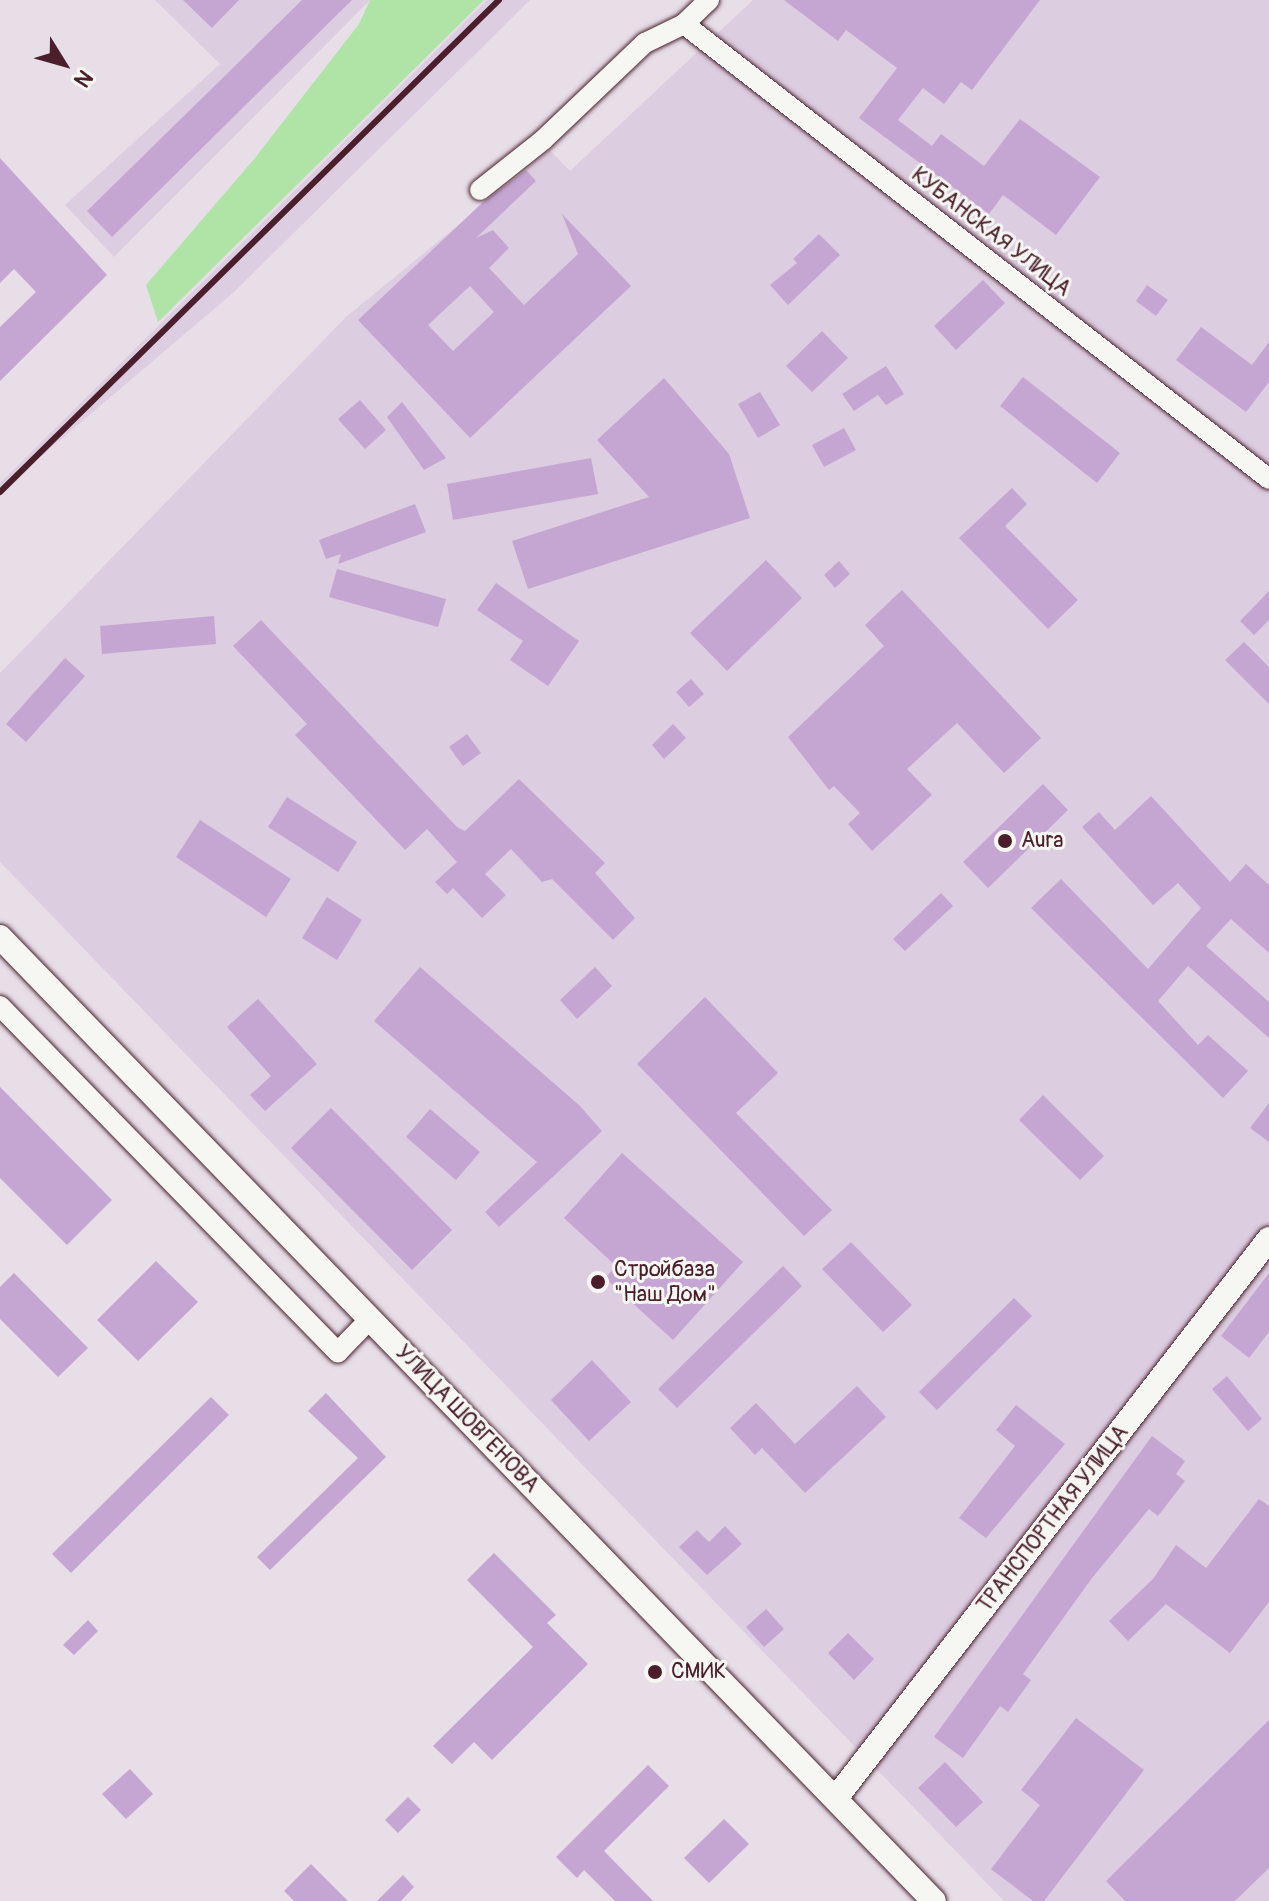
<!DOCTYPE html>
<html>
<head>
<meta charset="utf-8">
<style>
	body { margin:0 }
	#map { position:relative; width:1269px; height:1901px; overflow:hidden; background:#e7dee8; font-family:Pangolin,sans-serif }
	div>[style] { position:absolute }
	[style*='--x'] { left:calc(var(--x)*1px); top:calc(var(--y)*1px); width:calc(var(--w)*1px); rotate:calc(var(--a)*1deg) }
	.built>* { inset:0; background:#ddcde1 }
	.green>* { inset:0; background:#afe4a6 }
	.building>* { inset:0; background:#c5a6d2 }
	.roads { filter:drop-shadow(0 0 2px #4a1f2b) drop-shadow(0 0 2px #4a1f2b) }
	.minor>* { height:20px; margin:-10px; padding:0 10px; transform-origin:10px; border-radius:10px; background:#f6f6f2 }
	.tertiary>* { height:24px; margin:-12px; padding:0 12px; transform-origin:12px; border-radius:12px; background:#f6f6f2 }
	.rail>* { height:6px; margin:-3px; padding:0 3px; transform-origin:3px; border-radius:3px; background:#4a1f2b }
	.dots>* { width:22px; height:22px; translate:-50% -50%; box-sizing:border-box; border:4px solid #f6f6f2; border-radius:50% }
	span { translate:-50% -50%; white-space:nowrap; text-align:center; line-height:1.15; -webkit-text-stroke:6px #f6f6f2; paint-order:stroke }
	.street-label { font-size:22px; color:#4a1f2b }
	.poi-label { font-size:22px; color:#4a1f2b }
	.left { translate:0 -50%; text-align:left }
	.north { position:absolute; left:24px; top:24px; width:80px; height:80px; -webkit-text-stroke:6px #f6f6f2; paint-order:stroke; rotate:127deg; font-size:22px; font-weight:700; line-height:32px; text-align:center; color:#4a1f2b }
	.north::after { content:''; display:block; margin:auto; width:28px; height:36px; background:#4a1f2b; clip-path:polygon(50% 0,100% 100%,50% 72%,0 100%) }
</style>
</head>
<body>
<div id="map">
	<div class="built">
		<div style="clip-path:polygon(155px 0,370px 0,114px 257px,65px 205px,220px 64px)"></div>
		<div style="clip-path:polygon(487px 0,530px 0,234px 292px,0 491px,0 483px)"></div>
		<div style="clip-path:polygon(753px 0,1269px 0,1269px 1901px,1004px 1901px,0 862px,0 673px,346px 317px,550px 150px,570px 171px)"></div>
	</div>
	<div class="green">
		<div style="clip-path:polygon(370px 0,484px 0,158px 322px,146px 285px,255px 158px,359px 24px)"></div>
	</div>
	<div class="building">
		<div style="clip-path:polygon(183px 0,239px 0,212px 28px)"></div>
		<div style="clip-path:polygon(302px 0,352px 0,112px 237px,87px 211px)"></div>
		<div style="clip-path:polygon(784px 0,1040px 0,972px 90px,961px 82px,944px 104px,923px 88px,898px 120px,932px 146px,941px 134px,984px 166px,1020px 119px,1100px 177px,1056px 235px,1003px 195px,989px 214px,859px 118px,897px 68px,846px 30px,838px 41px)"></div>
		<div style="clip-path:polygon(0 158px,107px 275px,0 381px,0 327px,36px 292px,14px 269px,0 283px)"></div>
		<div style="clip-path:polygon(evenodd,526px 170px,536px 181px,476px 238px,493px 230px,509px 248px,489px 268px,524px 305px,578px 254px,562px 214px,631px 286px,470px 438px,358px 320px,482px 203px,526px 170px,470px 286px,494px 312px,453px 351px,428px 325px,470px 286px)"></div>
		<div style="clip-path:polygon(819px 234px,840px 255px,788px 305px,770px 285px,797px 263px,793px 259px)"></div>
		<div style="clip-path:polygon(983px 280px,1005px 303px,956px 350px,934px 326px)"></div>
		<div style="clip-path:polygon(1147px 285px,1168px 300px,1156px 316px,1136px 301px)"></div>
		<div style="clip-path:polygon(1201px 327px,1252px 365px,1269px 342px,1269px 382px,1246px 412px,1176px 360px)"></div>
		<div style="clip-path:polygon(822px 331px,848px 358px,812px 392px,786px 366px)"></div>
		<div style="clip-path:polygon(886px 366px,904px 394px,886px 405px,878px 395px,854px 411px,842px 394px)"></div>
		<div style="clip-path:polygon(1023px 377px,1120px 453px,1097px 483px,1000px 406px)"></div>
		<div style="clip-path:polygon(664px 378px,729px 454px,750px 518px,528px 589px,512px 541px,649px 497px,597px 440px)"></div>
		<div style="clip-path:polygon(760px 392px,780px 425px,758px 438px,738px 404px)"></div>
		<div style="clip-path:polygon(360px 400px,386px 430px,365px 449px,338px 419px)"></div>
		<div style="clip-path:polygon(402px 402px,446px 458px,424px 470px,387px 417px)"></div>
		<div style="clip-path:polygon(844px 428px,856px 450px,824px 467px,812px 445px)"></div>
		<div style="clip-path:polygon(591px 458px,598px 494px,453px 520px,447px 484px)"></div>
		<div style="clip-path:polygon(1012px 488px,1027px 504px,1005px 526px,1078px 600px,1048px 629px,959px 538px)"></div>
		<div style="clip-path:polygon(415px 504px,426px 532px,338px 564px,341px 554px,326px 559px,319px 540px)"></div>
		<div style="clip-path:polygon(766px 560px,802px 598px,727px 671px,690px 633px)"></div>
		<div style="clip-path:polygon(839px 561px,850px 574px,835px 588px,824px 575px)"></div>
		<div style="clip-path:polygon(337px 569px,446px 599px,438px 627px,329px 597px)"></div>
		<div style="clip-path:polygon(496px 583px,579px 641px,548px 686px,510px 660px,523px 641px,477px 610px)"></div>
		<div style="clip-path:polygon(902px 590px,1041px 738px,1004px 773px,957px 723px,907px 769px,932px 795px,872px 851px,848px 824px,860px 813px,834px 786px,829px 790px,788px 737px,884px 646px,865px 625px)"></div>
		<div style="clip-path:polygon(1269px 591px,1269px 620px,1254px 635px,1240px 621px)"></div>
		<div style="clip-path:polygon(214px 616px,216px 644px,102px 654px,100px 626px)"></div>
		<div style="clip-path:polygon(261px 620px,457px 827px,465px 831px,519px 779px,605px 863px,595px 873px,635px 918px,613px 940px,552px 879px,542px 882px,511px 849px,485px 874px,506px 895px,482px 918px,453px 888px,447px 894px,435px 882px,457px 862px,427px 829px,405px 850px,295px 735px,307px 724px,233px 646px)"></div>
		<div style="clip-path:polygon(1244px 642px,1269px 667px,1269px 704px,1225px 660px)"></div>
		<div style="clip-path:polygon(65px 658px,85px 676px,26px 742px,6px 724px)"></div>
		<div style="clip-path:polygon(691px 679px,704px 694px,689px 707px,676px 692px)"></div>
		<div style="clip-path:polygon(673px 724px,686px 738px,664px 759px,652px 745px)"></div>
		<div style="clip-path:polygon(467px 734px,481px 753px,463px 766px,449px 747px)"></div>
		<div style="clip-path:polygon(1043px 784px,1068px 810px,988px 888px,963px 862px)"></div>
		<div style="clip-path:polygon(1151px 796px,1230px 882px,1246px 864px,1269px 885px,1269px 953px,1231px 919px,1206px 946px,1269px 1002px,1269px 1038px,1188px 966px,1158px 1001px,1198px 1045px,1208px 1035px,1248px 1071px,1223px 1098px,1031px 908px,1061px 879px,1148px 969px,1201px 908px,1178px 883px,1153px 905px,1082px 827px,1099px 812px,1115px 830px)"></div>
		<div style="clip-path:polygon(287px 797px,357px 842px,338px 872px,268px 827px)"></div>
		<div style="clip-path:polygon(200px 820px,291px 879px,266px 917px,176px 857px)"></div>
		<div style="clip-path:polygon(941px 893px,953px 906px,905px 951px,893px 939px)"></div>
		<div style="clip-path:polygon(327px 897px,362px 920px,337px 960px,302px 938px)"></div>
		<div style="clip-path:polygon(420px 967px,579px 1105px,602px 1131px,499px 1227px,485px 1212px,537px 1162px,374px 1021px)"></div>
		<div style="clip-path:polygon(595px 967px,612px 986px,577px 1019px,560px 1000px)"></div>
		<div style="clip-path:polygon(705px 997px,778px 1073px,736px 1113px,832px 1210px,804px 1236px,637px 1064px)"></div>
		<div style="clip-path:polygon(258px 999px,317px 1064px,265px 1111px,250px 1095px,271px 1076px,227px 1027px)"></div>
		<div style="clip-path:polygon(0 1087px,112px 1200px,67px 1245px,0 1178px)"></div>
		<div style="clip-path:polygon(1043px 1095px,1104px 1156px,1080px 1180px,1019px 1120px)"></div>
		<div style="clip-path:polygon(1269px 1103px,1269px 1142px,1250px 1128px)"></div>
		<div style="clip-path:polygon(331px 1108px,452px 1230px,412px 1270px,291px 1148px)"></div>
		<div style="clip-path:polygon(430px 1109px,480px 1152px,456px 1180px,406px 1137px)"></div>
		<div style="clip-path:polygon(622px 1153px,743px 1262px,673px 1340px,605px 1278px,616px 1266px,564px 1218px)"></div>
		<div style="clip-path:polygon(851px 1242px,912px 1305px,883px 1332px,822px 1269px)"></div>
		<div style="clip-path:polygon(156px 1261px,198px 1302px,138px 1361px,97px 1320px)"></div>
		<div style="clip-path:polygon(783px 1266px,802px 1286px,677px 1408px,658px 1389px)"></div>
		<div style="clip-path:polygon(14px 1273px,88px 1348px,58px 1377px,0 1319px,0 1287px)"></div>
		<div style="clip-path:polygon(1269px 1273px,1269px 1332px,1249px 1358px,1221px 1336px)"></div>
		<div style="clip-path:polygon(1014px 1298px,1032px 1316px,937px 1410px,919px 1392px)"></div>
		<div style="clip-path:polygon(592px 1360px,631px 1402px,589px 1441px,551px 1400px)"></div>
		<div style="clip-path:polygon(1227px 1376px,1262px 1419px,1248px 1431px,1212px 1389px)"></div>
		<div style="clip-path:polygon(857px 1386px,886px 1417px,805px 1493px,762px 1448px,755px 1455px,730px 1428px,756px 1403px,795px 1444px)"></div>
		<div style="clip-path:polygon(326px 1393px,386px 1457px,270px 1570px,257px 1557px,358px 1458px,308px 1411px)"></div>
		<div style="clip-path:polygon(211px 1397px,229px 1415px,71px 1573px,52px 1554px)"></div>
		<div style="clip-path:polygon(1016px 1405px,1065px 1444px,986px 1538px,959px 1518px,1015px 1446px,996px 1430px)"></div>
		<div style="clip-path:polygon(1152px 1436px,1185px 1461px,1176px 1474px,1185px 1481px,1158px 1516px,1149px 1509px,1092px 1578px,1023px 1674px,1031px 1680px,1008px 1712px,1000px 1706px,963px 1758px,934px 1737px)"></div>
		<div style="clip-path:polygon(1259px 1499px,1269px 1506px,1269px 1602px,1230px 1653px,1166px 1604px,1128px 1641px,1109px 1621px,1153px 1579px,1176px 1545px,1206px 1568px)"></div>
		<div style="clip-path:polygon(725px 1526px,742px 1544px,707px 1575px,679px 1547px,697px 1530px,709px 1542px)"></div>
		<div style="clip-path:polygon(494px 1553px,556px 1615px,547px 1623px,588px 1664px,492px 1760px,474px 1742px,452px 1764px,433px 1746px,533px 1647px,467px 1580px)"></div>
		<div style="clip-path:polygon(766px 1609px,784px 1629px,764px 1647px,746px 1627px)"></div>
		<div style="clip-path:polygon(88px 1620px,98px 1631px,74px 1655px,63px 1645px)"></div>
		<div style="clip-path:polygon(848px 1633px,874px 1659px,854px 1680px,828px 1653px)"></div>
		<div style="clip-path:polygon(1076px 1718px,1144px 1770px,1044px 1901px,1033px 1901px,991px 1869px,1040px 1805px,1021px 1790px)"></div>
		<div style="clip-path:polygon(1269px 1720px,1269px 1868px,1235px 1901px,1125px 1901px,1106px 1881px)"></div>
		<div style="clip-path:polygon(945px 1762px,983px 1802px,956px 1827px,918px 1788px)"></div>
		<div style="clip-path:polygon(648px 1765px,669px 1786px,604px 1851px,653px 1901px,615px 1901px,584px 1870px,577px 1878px,556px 1857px)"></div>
		<div style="clip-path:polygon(130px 1769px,153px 1794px,126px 1819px,102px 1794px)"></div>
		<div style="clip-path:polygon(408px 1797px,421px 1810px,398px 1833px,385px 1820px)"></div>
		<div style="clip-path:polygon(724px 1819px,749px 1844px,709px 1883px,684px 1858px)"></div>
		<div style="clip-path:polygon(311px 1864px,348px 1901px,294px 1901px,284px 1891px)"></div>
		<div style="clip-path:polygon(403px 1875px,414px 1887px,401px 1901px,377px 1901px)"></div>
	</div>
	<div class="roads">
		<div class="minor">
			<div style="--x:684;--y:24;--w:741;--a:37.87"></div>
			<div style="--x:480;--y:190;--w:80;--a:-38.4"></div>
			<div style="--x:543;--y:140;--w:141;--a:-43.6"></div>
			<div style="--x:645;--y:43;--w:43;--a:-26"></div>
			<div style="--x:684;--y:24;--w:35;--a:-44"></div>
			<div style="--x:0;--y:1006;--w:484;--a:45.7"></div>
			<div style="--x:338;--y:1352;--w:46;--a:-45.9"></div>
		</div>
		<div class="tertiary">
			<div style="--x:0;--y:937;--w:1342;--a:45.91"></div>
			<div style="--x:836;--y:1798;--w:707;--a:-52.24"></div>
		</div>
	</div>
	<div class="rail">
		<div style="--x:0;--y:492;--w:701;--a:-44.6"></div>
	</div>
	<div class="dots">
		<div style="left:1005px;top:841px;background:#4a1f2b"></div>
		<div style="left:598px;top:1282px;background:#4a1f2b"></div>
		<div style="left:655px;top:1672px;background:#4a1f2b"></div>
	</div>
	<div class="street-label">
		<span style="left:991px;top:232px;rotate:38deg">КУБАНСКАЯ УЛИЦА</span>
		<span style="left:467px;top:1419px;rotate:46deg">УЛИЦА ШОВГЕНОВА</span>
		<span style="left:1053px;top:1519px;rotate:-52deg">ТРАНСПОРТНАЯ УЛИЦА</span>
	</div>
	<div class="poi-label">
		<span class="left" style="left:1021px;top:841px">Aura</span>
		<span class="left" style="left:614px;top:1282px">Стройбаза<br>"Наш Дом"</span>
		<span class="left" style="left:671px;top:1672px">СМИК</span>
	</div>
	<div class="north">N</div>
</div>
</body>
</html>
